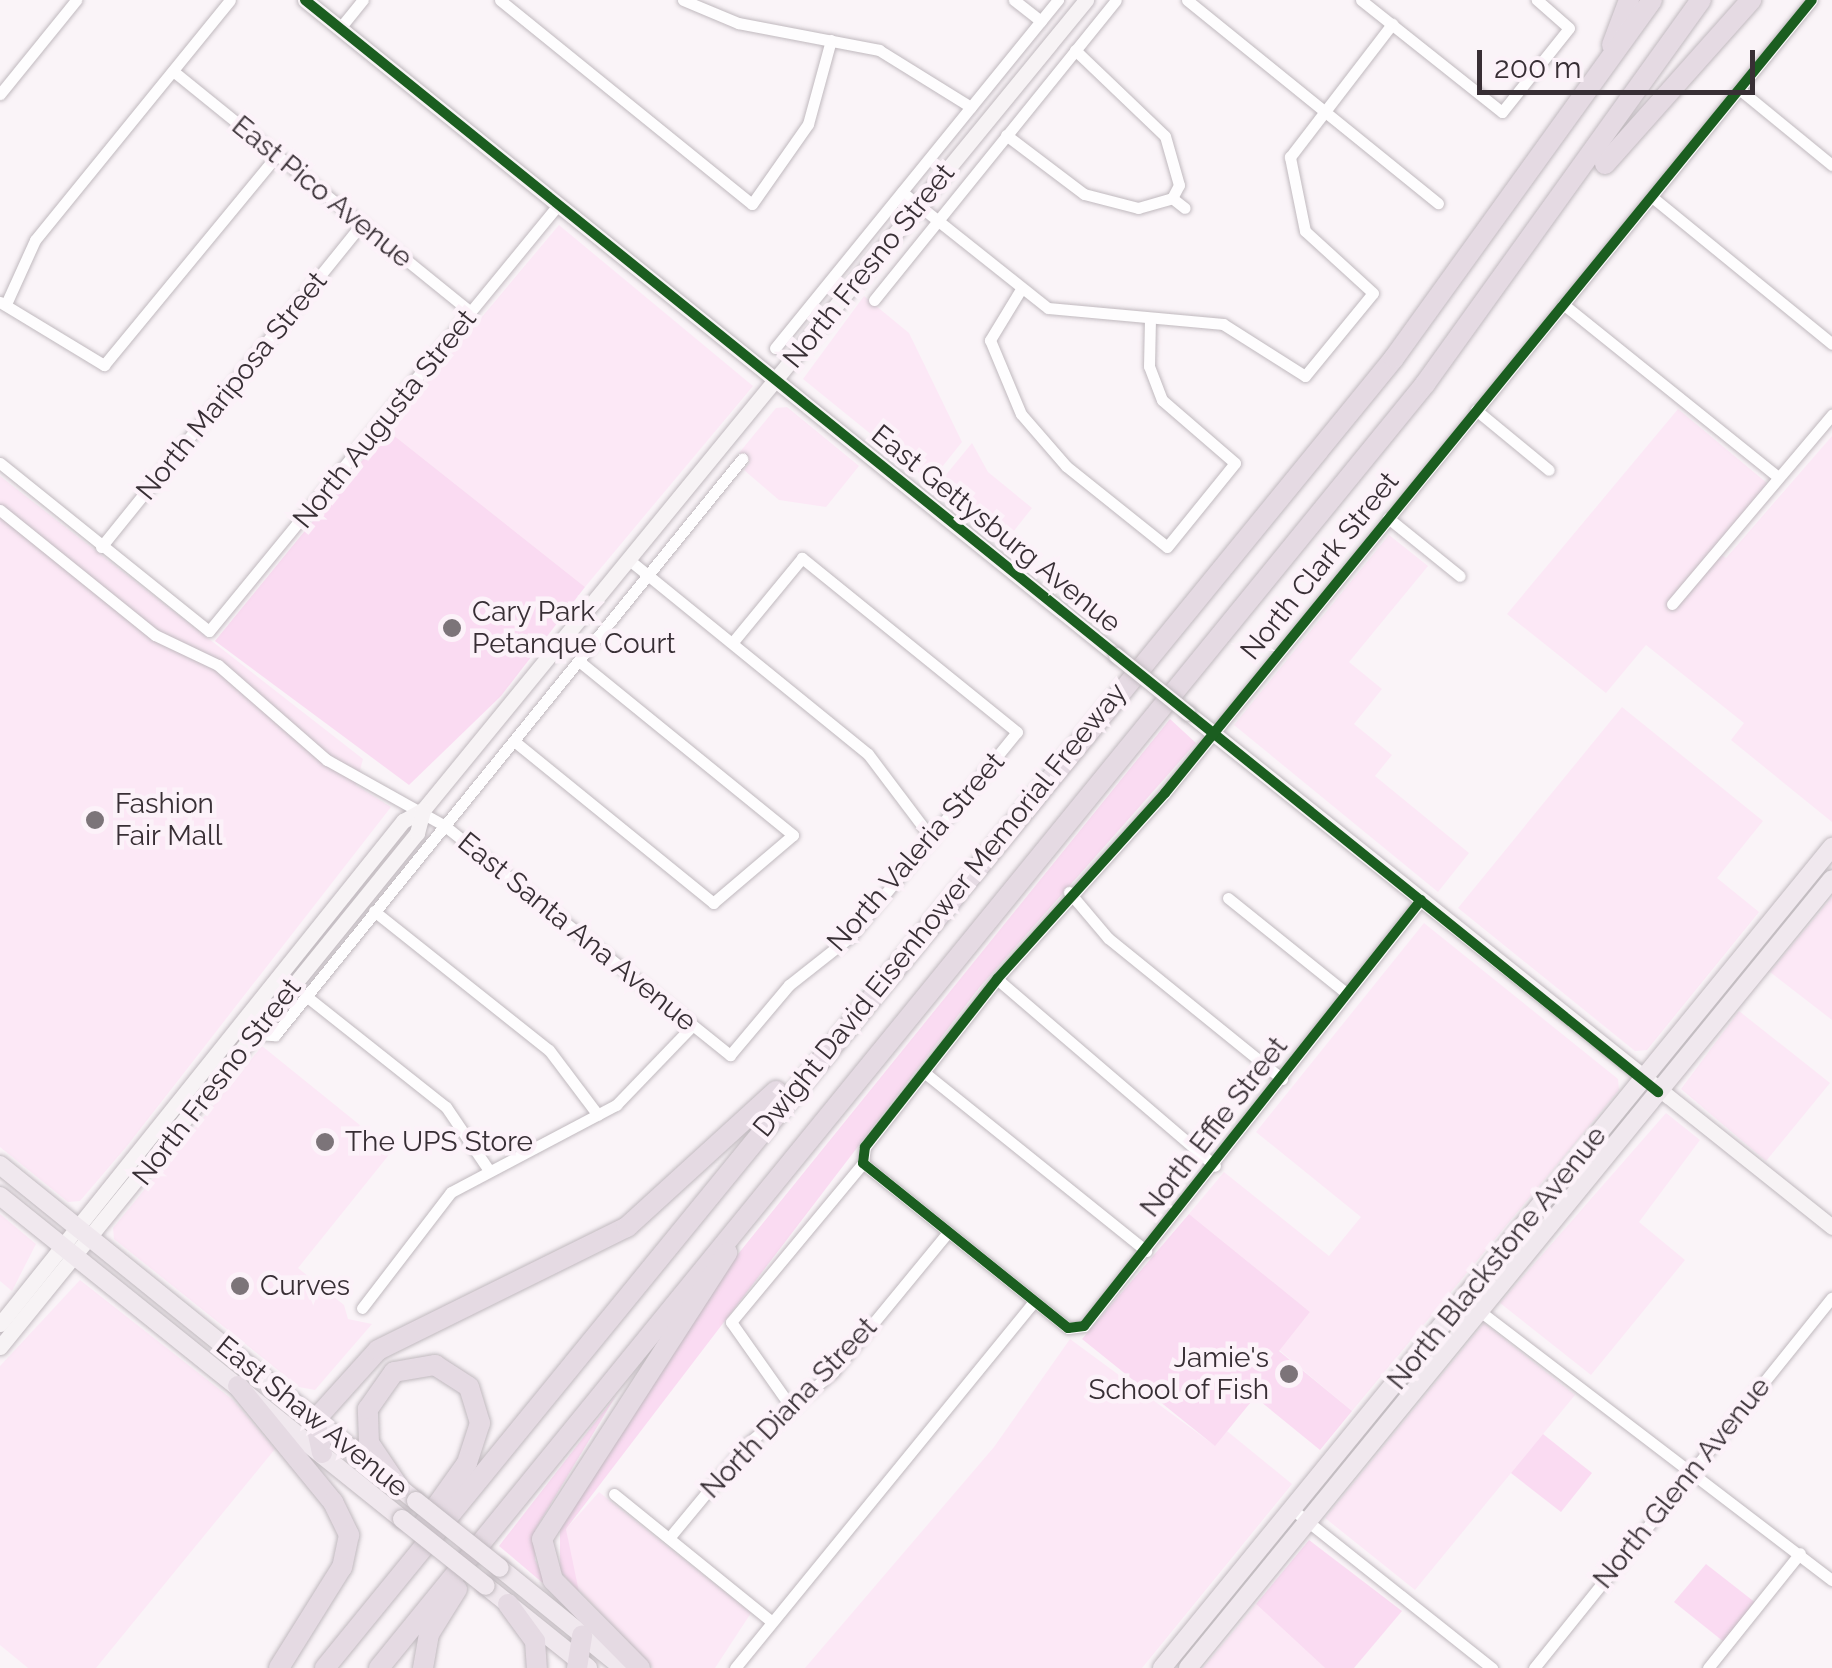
<!DOCTYPE html>
<html>
<head>
<meta charset="utf-8">
<style>
	body { margin:0 }
	#map { position:relative; width:1832px; height:1668px; overflow:hidden; background:#faf4f8; font-family:Raleway,sans-serif }
	div>[style] { position:absolute }
	[style*='--x'] { left:calc(var(--x)*1px); top:calc(var(--y)*1px); width:calc(var(--w)*1px); rotate:calc(var(--a)*1deg) }
	.built>* { inset:0; background:#fce8f6 }
	.green>* { inset:0; background:#fadbf2 }
	.roads { filter:drop-shadow(0 0 2px #c0b9be) drop-shadow(0 0 2px #c0b9be) }
	.street>* { height:11px; margin:-5.5px; padding:0 5.5px; transform-origin:5.5px; border-radius:5.5px; background:#fefdfe }
	.secondary>* { height:15px; margin:-7.5px; padding:0 7.5px; transform-origin:7.5px; border-radius:7.5px; background:#f7f3f5 }
	.primary>* { height:18px; margin:-9px; padding:0 9px; transform-origin:9px; border-radius:9px; background:#f0e8ee }
	.highway>* { height:20px; margin:-10px; padding:0 10px; transform-origin:10px; border-radius:10px; background:#e5dae3 }
	.bridges { filter:drop-shadow(0 0 2px #c0b9be) drop-shadow(0 0 2px #c0b9be) }
	.secondary-bridge>* { height:15px; margin:-7.5px; padding:0 7.5px; transform-origin:7.5px; border-radius:7.5px; background:#f7f3f5 }
	.primary-bridge>* { height:18px; margin:-9px; padding:0 9px; transform-origin:9px; border-radius:9px; background:#f0e8ee }
	.cycleway>* { height:10px; margin:-5px; padding:0 5px; transform-origin:5px; border-radius:5px; background:#1b5e20 }
	.dots>* { width:28px; height:28px; translate:-50% -50%; box-sizing:border-box; border:5px solid #fcf2f9; border-radius:50% }
	span { translate:-50% -50%; white-space:nowrap; text-align:center; line-height:1.15; -webkit-text-stroke:9px #fcf2f9; paint-order:stroke }
	.street-label { font-size:28px; color:#382f35 }
	.poi-label { font-size:28px; color:#382f35 }
	.left { translate:0 -50%; text-align:left }
	.right { translate:-100% -50%; text-align:right }
	.scale { position:absolute; left:1477px; top:50px; width:278px; height:45px; box-sizing:border-box; border:5px solid #382f35; border-top:0; padding-left:12px; font-size:30px; line-height:35px; white-space:nowrap; color:#382f35; -webkit-text-stroke:8px #fcf2f9; paint-order:stroke }
</style>
</head>
<body>
<div id="map">
	<div class="built">
		<div style="clip-path:polygon(559px 225px,753px 386px,585px 587px,387px 430px)"></div>
		<div style="clip-path:polygon(864px 296px,909px 333px,962px 442px,930px 482px,803px 379px)"></div>
		<div style="clip-path:polygon(787px 407px,859px 466px,826px 507px,779px 500px,744px 470px,750px 462px,739px 453px,776px 408px)"></div>
		<div style="clip-path:polygon(1678px 409px,1773px 488px,1720px 554px,1726px 558px,1832px 436px,1832px 822px,1731px 740px,1744px 723px,1646px 645px,1606px 693px,1507px 614px)"></div>
		<div style="clip-path:polygon(972px 443px,988px 472px,1032px 508px,1005px 542px,936px 487px)"></div>
		<div style="clip-path:polygon(0 476px,363px 759px,356px 785px,391px 807px,127px 1146px,80px 1201px,68px 1202px,0 1147px)"></div>
		<div style="clip-path:polygon(1389px 535px,1428px 566px,1349px 662px,1382px 689px,1354px 724px,1392px 755px,1375px 776px,1469px 853px,1438px 892px,1234px 725px)"></div>
		<div style="clip-path:polygon(1622px 707px,1763px 821px,1717px 878px,1759px 912px,1647px 1050px,1635px 1051px,1458px 908px)"></div>
		<div style="clip-path:polygon(1832px 897px,1832px 1020px,1770px 972px)"></div>
		<div style="clip-path:polygon(1424px 923px,1618px 1079px,1619px 1090px,1352px 1411px,1279px 1350px,1310px 1312px,1189px 1214px,1224px 1172px,1329px 1256px,1361px 1217px,1256px 1132px)"></div>
		<div style="clip-path:polygon(1739px 1011px,1830px 1083px,1766px 1161px,1681px 1089px)"></div>
		<div style="clip-path:polygon(262px 1046px,392px 1151px,298px 1268px,344px 1305px,348px 1319px,372px 1324px,315px 1390px,299px 1387px,114px 1239px,113px 1228px)"></div>
		<div style="clip-path:polygon(1666px 1113px,1700px 1140px,1639px 1222px,1685px 1260px,1591px 1375px,1500px 1303px)"></div>
		<div style="clip-path:polygon(0 1214px,36px 1244px,12px 1291px,0 1281px)"></div>
		<div style="clip-path:polygon(80px 1280px,233px 1400px,275px 1449px,96px 1668px,28px 1668px,0 1645px,0 1366px)"></div>
		<div style="clip-path:polygon(1484px 1323px,1575px 1395px,1415px 1590px,1325px 1518px)"></div>
		<div style="clip-path:polygon(1070px 1339px,1214px 1445px,1227px 1431px,1292px 1484px,1142px 1668px,805px 1668px,994px 1447px)"></div>
		<div style="clip-path:polygon(599px 1492px,751px 1613px,715px 1668px,653px 1668px,576px 1587px,566px 1529px)"></div>
		<div style="clip-path:polygon(1256px 1604px,1325px 1668px,1203px 1668px)"></div>
	</div>
	<div class="green">
		<div style="clip-path:polygon(387px 430px,585px 587px,501px 696px,409px 785px,215px 641px)"></div>
		<div style="clip-path:polygon(1170px 719px,1196px 743px,979px 988px,566px 1529px,579px 1592px,560px 1571px,560px 1520px,734px 1259px)"></div>
		<div style="clip-path:polygon(1189px 1214px,1310px 1312px,1279px 1351px,1352px 1411px,1320px 1450px,1255px 1397px,1215px 1446px,1082px 1339px)"></div>
		<div style="clip-path:polygon(617px 1394px,535px 1530px,535px 1560px,551px 1590px,499px 1546px)"></div>
		<div style="clip-path:polygon(1543px 1434px,1592px 1473px,1561px 1512px,1511px 1473px)"></div>
		<div style="clip-path:polygon(1309px 1540px,1402px 1611px,1354px 1668px,1325px 1668px,1256px 1604px)"></div>
		<div style="clip-path:polygon(1706px 1564px,1761px 1607px,1729px 1646px,1674px 1602px)"></div>
	</div>
	<div class="roads">
		<div class="street">
			<div style="--x:500;--y:0;--w:324;--a:39"></div>
			<div style="--x:752;--y:204;--w:98;--a:-55"></div>
			<div style="--x:808;--y:124;--w:87;--a:-74.7"></div>
			<div style="--x:683;--y:0;--w:60;--a:22.7"></div>
			<div style="--x:738;--y:23;--w:144;--a:10.8"></div>
			<div style="--x:879;--y:50;--w:108;--a:31.8"></div>
			<div style="--x:1014;--y:0;--w:34;--a:38"></div>
			<div style="--x:1187;--y:0;--w:323;--a:39"></div>
			<div style="--x:1361;--y:0;--w:180;--a:38.5"></div>
			<div style="--x:1502;--y:112;--w:107;--a:-51.4"></div>
			<div style="--x:1569;--y:28;--w:43;--a:-138.8"></div>
			<div style="--x:340;--y:28;--w:36;--a:-51"></div>
			<div style="--x:1075;--y:50;--w:124;--a:43.7"></div>
			<div style="--x:1165;--y:136;--w:51;--a:74.1"></div>
			<div style="--x:1179;--y:185;--w:15;--a:118"></div>
			<div style="--x:173;--y:71;--w:383;--a:39"></div>
			<div style="--x:1739;--y:89;--w:120;--a:39.3"></div>
			<div style="--x:0;--y:94;--w:121;--a:-51"></div>
			<div style="--x:1006;--y:135;--w:98;--a:37.1"></div>
			<div style="--x:1084;--y:194;--w:56;--a:14.5"></div>
			<div style="--x:1138;--y:208;--w:35;--a:-16"></div>
			<div style="--x:1172;--y:198;--w:16;--a:38"></div>
			<div style="--x:902;--y:192;--w:186;--a:38.5"></div>
			<div style="--x:1048;--y:308;--w:176;--a:5.2"></div>
			<div style="--x:1223;--y:324;--w:97;--a:32.4"></div>
			<div style="--x:1305;--y:376;--w:107;--a:-50.7"></div>
			<div style="--x:1373;--y:293;--w:92;--a:-137.6"></div>
			<div style="--x:1305;--y:231;--w:76;--a:-101.5"></div>
			<div style="--x:1290;--y:157;--w:168;--a:-52.5"></div>
			<div style="--x:1652;--y:197;--w:232;--a:39.2"></div>
			<div style="--x:1021;--y:289;--w:60;--a:121.3"></div>
			<div style="--x:990;--y:340;--w:80;--a:67.3"></div>
			<div style="--x:1021;--y:414;--w:69;--a:49.1"></div>
			<div style="--x:1066;--y:466;--w:129;--a:38.7"></div>
			<div style="--x:1167;--y:547;--w:108;--a:-51"></div>
			<div style="--x:1235;--y:463;--w:96;--a:-139.2"></div>
			<div style="--x:1162;--y:400;--w:36;--a:-111"></div>
			<div style="--x:1149;--y:366;--w:47;--a:-88.8"></div>
			<div style="--x:874;--y:300;--w:385;--a:-51.1"></div>
			<div style="--x:0;--y:302;--w:122;--a:31.2"></div>
			<div style="--x:104;--y:365;--w:272;--a:-50.5"></div>
			<div style="--x:6;--y:304;--w:70;--a:-65.6"></div>
			<div style="--x:35;--y:240;--w:309;--a:-50.9"></div>
			<div style="--x:1563;--y:304;--w:276;--a:38.8"></div>
			<div style="--x:775;--y:348;--w:449;--a:-50.9"></div>
			<div style="--x:1476;--y:410;--w:94;--a:39.4"></div>
			<div style="--x:0;--y:463;--w:268;--a:38.8"></div>
			<div style="--x:209;--y:631;--w:551;--a:-50.67"></div>
			<div style="--x:0;--y:510;--w:199;--a:38.9"></div>
			<div style="--x:155;--y:635;--w:70;--a:25.5"></div>
			<div style="--x:218;--y:665;--w:145;--a:41.1"></div>
			<div style="--x:327;--y:760;--w:135;--a:29.2"></div>
			<div style="--x:445;--y:826;--w:366;--a:38.8"></div>
			<div style="--x:730;--y:1055;--w:92;--a:-49.9"></div>
			<div style="--x:789;--y:985;--w:79;--a:-38.3"></div>
			<div style="--x:851;--y:936;--w:263;--a:-50.9"></div>
			<div style="--x:1017;--y:732;--w:277;--a:-141"></div>
			<div style="--x:802;--y:558;--w:110;--a:129.5"></div>
			<div style="--x:1388;--y:518;--w:92;--a:38.9"></div>
			<div style="--x:101;--y:547;--w:415;--a:-51.1"></div>
			<div style="--x:628;--y:559;--w:309;--a:39.1"></div>
			<div style="--x:868;--y:754;--w:106;--a:53"></div>
			<div style="--x:1672;--y:604;--w:248;--a:-49.8"></div>
			<div style="--x:514;--y:741;--w:257;--a:39.1"></div>
			<div style="--x:713;--y:903;--w:105;--a:-40.4"></div>
			<div style="--x:793;--y:835;--w:276;--a:-140.9"></div>
			<div style="--x:1069;--y:892;--w:60;--a:49.7"></div>
			<div style="--x:1108;--y:938;--w:224;--a:39"></div>
			<div style="--x:1228;--y:898;--w:150;--a:38.8"></div>
			<div style="--x:1421;--y:900;--w:543;--a:128.35"></div>
			<div style="--x:1084;--y:1326;--w:16;--a:173"></div>
			<div style="--x:1068;--y:1328;--w:263;--a:-141.2"></div>
			<div style="--x:863;--y:1163;--w:16;--a:-83"></div>
			<div style="--x:865;--y:1147;--w:214;--a:-51.8"></div>
			<div style="--x:997;--y:979;--w:251;--a:-47.9"></div>
			<div style="--x:1165;--y:793;--w:1023;--a:-50.79"></div>
			<div style="--x:374;--y:911;--w:223;--a:38.5"></div>
			<div style="--x:549;--y:1050;--w:81;--a:53"></div>
			<div style="--x:997;--y:979;--w:287;--a:40.6"></div>
			<div style="--x:306;--y:996;--w:179;--a:38.4"></div>
			<div style="--x:446;--y:1107;--w:75;--a:55.9"></div>
			<div style="--x:254;--y:1034;--w:21;--a:3"></div>
			<div style="--x:275;--y:1035;--w:742;--a:-50.97"></div>
			<div style="--x:925;--y:1073;--w:284;--a:38.8"></div>
			<div style="--x:1464;--y:1299;--w:463;--a:37.4"></div>
			<div style="--x:362;--y:1308;--w:146;--a:-52.5"></div>
			<div style="--x:451;--y:1192;--w:187;--a:-27.8"></div>
			<div style="--x:616;--y:1105;--w:110;--a:-46.1"></div>
			<div style="--x:791;--y:1407;--w:104;--a:-125.2"></div>
			<div style="--x:731;--y:1322;--w:207;--a:-50.3"></div>
			<div style="--x:614;--y:1494;--w:203;--a:39"></div>
			<div style="--x:1292;--y:1509;--w:256;--a:38.5"></div>
			<div style="--x:669;--y:1538;--w:121;--a:-50.4"></div>
			<div style="--x:746;--y:1445;--w:114;--a:-40"></div>
			<div style="--x:833;--y:1372;--w:181;--a:-50.6"></div>
			<div style="--x:735;--y:1668;--w:473;--a:-50.8"></div>
			<div style="--x:1534;--y:1668;--w:475;--a:-51.2"></div>
			<div style="--x:1708;--y:1668;--w:147;--a:-51.3"></div>
		</div>
		<div class="secondary">
			<div style="--x:305;--y:0;--w:1042;--a:38.93"></div>
			<div style="--x:1188;--y:713;--w:824;--a:38.59"></div>
			<div style="--x:0;--y:1324;--w:645;--a:-51.3"></div>
			<div style="--x:403;--y:821;--w:23;--a:-29"></div>
			<div style="--x:423;--y:810;--w:1047;--a:-50.7"></div>
			<div style="--x:0;--y:1347;--w:662;--a:-50.95"></div>
			<div style="--x:417;--y:833;--w:24;--a:-75"></div>
		</div>
		<div class="primary">
			<div style="--x:0;--y:1165;--w:535;--a:38.93"></div>
			<div style="--x:0;--y:1196;--w:516;--a:38.78"></div>
			<div style="--x:500;--y:1568;--w:159;--a:39.1"></div>
			<div style="--x:486;--y:1586;--w:131;--a:38.8"></div>
			<div style="--x:1162;--y:1668;--w:1060;--a:-50.78"></div>
			<div style="--x:1188;--y:1668;--w:1018;--a:-50.78"></div>
		</div>
		<div class="highway">
			<div style="--x:1612;--y:45;--w:48;--a:-69.3"></div>
			<div style="--x:1605;--y:164;--w:220;--a:-48.3"></div>
			<div style="--x:238;--y:1386;--w:150;--a:50.7"></div>
			<div style="--x:333;--y:1502;--w:37;--a:64"></div>
			<div style="--x:349;--y:1535;--w:33;--a:102"></div>
			<div style="--x:342;--y:1567;--w:119;--a:122"></div>
			<div style="--x:322;--y:1453;--w:34;--a:-102"></div>
			<div style="--x:315;--y:1420;--w:94;--a:-48"></div>
			<div style="--x:378;--y:1350;--w:278;--a:-26.3"></div>
			<div style="--x:627;--y:1227;--w:202;--a:-42.4"></div>
			<div style="--x:400;--y:1489;--w:55;--a:-124"></div>
			<div style="--x:369;--y:1443;--w:34;--a:-92"></div>
			<div style="--x:368;--y:1409;--w:45;--a:-54.9"></div>
			<div style="--x:394;--y:1372;--w:42;--a:-9.7"></div>
			<div style="--x:435;--y:1365;--w:40;--a:32.9"></div>
			<div style="--x:469;--y:1387;--w:38;--a:73"></div>
			<div style="--x:480;--y:1423;--w:42;--a:108"></div>
			<div style="--x:467;--y:1463;--w:77;--a:125.5"></div>
			<div style="--x:508;--y:1604;--w:46;--a:53.9"></div>
			<div style="--x:535;--y:1641;--w:27;--a:86"></div>
			<div style="--x:325;--y:1668;--w:1691;--a:-50.78"></div>
			<div style="--x:1394;--y:358;--w:441;--a:-54.2"></div>
			<div style="--x:379;--y:1668;--w:1656;--a:-50.83"></div>
			<div style="--x:1425;--y:384;--w:473;--a:-54.3"></div>
			<div style="--x:423;--y:1668;--w:35;--a:-80"></div>
			<div style="--x:429;--y:1634;--w:53;--a:-58.1"></div>
			<div style="--x:577;--y:1668;--w:33;--a:-81"></div>
			<div style="--x:640;--y:1668;--w:124;--a:-134.7"></div>
			<div style="--x:553;--y:1580;--w:42;--a:-105"></div>
			<div style="--x:542;--y:1539;--w:341;--a:-57.1"></div>
		</div>
	</div>
	<div class="bridges">
		<div class="secondary-bridge">
			<div style="--x:1116;--y:655;--w:92;--a:38.9"></div>
		</div>
		<div class="primary-bridge">
			<div style="--x:416;--y:1501;--w:107;--a:38.6"></div>
			<div style="--x:402;--y:1519;--w:107;--a:38.6"></div>
		</div>
	</div>
	<div class="cycleway">
		<div style="--x:305;--y:0;--w:1739;--a:38.91"></div>
		<div style="--x:1421;--y:900;--w:543;--a:128.35"></div>
		<div style="--x:1084;--y:1326;--w:16;--a:173"></div>
		<div style="--x:1068;--y:1328;--w:263;--a:-141.2"></div>
		<div style="--x:863;--y:1163;--w:16;--a:-83"></div>
		<div style="--x:865;--y:1147;--w:214;--a:-51.8"></div>
		<div style="--x:997;--y:979;--w:251;--a:-47.9"></div>
		<div style="--x:1165;--y:793;--w:1023;--a:-50.79"></div>
	</div>
	<div class="dots">
		<div style="left:452px;top:628px;background:#7c7479"></div>
		<div style="left:95px;top:820px;background:#7c7479"></div>
		<div style="left:325px;top:1142px;background:#7c7479"></div>
		<div style="left:240px;top:1286px;background:#7c7479"></div>
		<div style="left:1289px;top:1374px;background:#7c7479"></div>
	</div>
	<div class="street-label">
		<span style="left:322px;top:192px;rotate:39deg">East Pico Avenue</span>
		<span style="left:869px;top:266px;rotate:-51deg">North Fresno Street</span>
		<span style="left:232px;top:386px;rotate:-51deg">North Mariposa Street</span>
		<span style="left:385px;top:419px;rotate:-51deg">North Augusta Street</span>
		<span style="left:996px;top:529px;rotate:39deg">East Gettysburg Avenue</span>
		<span style="left:1320px;top:566px;rotate:-51deg">North Clark Street</span>
		<span style="left:916px;top:852px;rotate:-49deg">North Valeria Street</span>
		<span style="left:940px;top:910px;rotate:-51deg">Dwight David Eisenhower Memorial Freeway</span>
		<span style="left:577px;top:932px;rotate:39deg">East Santa Ana Avenue</span>
		<span style="left:217px;top:1082px;rotate:-52deg">North Fresno Street</span>
		<span style="left:1214px;top:1127px;rotate:-52deg">North Effie Street</span>
		<span style="left:1497px;top:1258px;rotate:-51deg">North Blackstone Avenue</span>
		<span style="left:789px;top:1408px;rotate:-46deg">North Diana Street</span>
		<span style="left:312px;top:1417px;rotate:39deg">East Shaw Avenue</span>
		<span style="left:1682px;top:1483px;rotate:-51deg">North Glenn Avenue</span>
	</div>
	<div class="poi-label">
		<span class="left" style="left:472px;top:628px">Cary Park<br>Petanque Court</span>
		<span class="left" style="left:115px;top:820px">Fashion<br>Fair Mall</span>
		<span class="left" style="left:345px;top:1142px">The UPS Store</span>
		<span class="left" style="left:260px;top:1286px">Curves</span>
		<span class="right" style="left:1269px;top:1374px">Jamie's<br>School of Fish</span>
	</div>
	<div class="scale">200 m</div>
</div>
</body>
</html>
